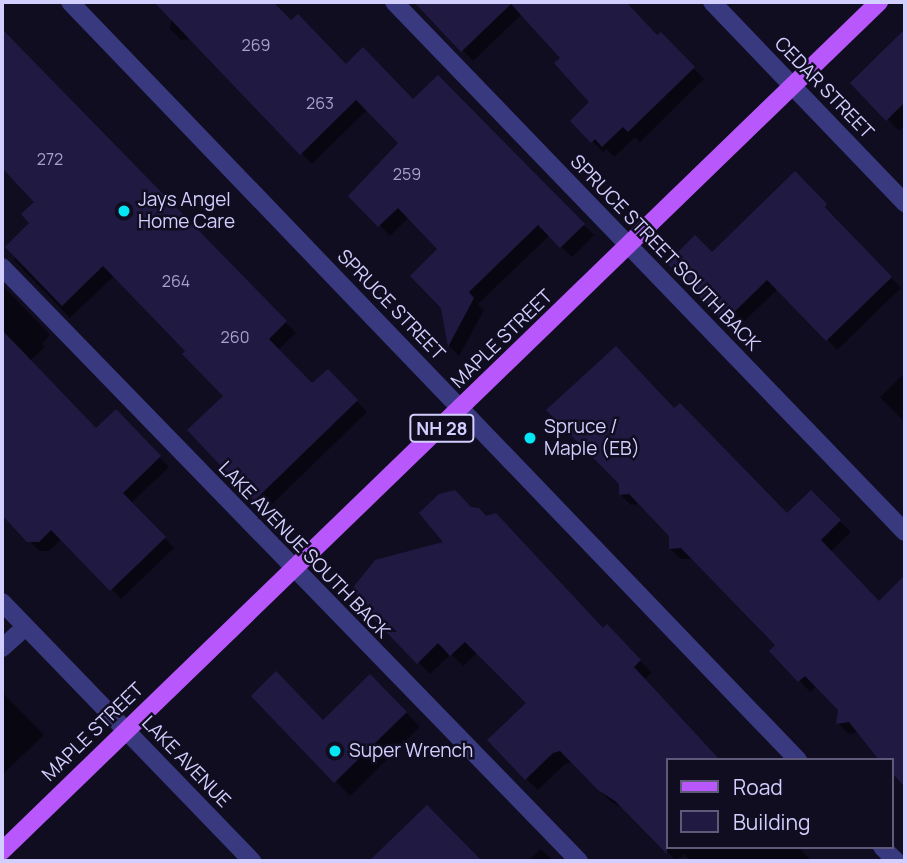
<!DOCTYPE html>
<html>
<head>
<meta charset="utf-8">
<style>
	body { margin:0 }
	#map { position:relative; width:907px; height:863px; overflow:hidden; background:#100d21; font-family:Manrope,sans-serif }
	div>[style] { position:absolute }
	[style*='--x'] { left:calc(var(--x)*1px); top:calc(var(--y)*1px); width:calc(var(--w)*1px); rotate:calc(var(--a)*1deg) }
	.shadow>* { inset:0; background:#0007 }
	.building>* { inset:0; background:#201a42 }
	.minor>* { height:18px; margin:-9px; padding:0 9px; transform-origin:9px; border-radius:9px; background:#39397f }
	.major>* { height:18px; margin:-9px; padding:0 9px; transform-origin:9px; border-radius:9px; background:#b857fc }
	.dots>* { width:19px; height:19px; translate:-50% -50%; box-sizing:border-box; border:4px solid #100d21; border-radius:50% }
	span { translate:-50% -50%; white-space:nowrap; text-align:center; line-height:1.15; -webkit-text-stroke:5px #100d21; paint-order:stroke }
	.number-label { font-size:16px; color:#a6a1cf }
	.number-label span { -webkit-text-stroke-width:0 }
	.shield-label span { padding:2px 5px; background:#100d21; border:2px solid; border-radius:5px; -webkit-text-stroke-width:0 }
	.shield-label { font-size:18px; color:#d2cefe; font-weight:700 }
	.street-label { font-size:19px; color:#d2cefe }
	.poi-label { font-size:19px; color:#d2cefe }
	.left { translate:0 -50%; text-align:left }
	.frame { position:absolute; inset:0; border:4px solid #d2cefe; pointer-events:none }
	.legend { position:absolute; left:666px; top:758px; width:228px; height:91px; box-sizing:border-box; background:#100d21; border:2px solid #5e5a79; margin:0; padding:9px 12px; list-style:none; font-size:21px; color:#d2cefe }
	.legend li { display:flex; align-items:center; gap:14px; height:35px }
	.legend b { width:35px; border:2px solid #5e5a79 }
</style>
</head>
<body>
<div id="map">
	<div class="shadow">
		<div style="clip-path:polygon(157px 2px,271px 2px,291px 22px,346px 66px,413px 102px,438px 77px,594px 235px,572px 257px,550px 235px,478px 304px,484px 310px,459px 356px,449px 346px,443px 307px,440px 249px,409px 217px,390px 236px,351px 196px,400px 143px,368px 109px,312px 164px,193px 39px,181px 40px,170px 29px,172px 16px)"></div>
		<div style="clip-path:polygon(416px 2px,625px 2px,658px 37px,661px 35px,704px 79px,640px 142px,635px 137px,614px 157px,607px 149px,603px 152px,572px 121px,591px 103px,562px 58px,522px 14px,473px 61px)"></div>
		<div style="clip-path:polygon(2px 30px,296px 333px,278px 350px,312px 385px,328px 371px,367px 412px,266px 510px,190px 430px,225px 396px,188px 351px,115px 275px,70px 318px,14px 260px,32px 223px,36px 202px,23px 159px,2px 137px)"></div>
		<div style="clip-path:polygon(905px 32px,905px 126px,899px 131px,853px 83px)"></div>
		<div style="clip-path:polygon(795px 173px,901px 288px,837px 350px,778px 289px,735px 330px,670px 263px,712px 255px)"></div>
		<div style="clip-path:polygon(2px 285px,50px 335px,42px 344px,45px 347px,30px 361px,96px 430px,116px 412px,169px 467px,131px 503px,174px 548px,121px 599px,62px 538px,49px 551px,39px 551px,2px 511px,2px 415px,15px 402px,2px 402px)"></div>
		<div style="clip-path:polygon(905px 373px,905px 423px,880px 397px)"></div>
		<div style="clip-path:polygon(675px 410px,787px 515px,811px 492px,851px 532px,830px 552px,879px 603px,905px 577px,905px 784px,891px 770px,891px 760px,861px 732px,849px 734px,838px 723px,839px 710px,817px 686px,810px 692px,800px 681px,771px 651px,777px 645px,694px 559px,681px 559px,670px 549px,671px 535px,641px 504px,631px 505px,620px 494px)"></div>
		<div style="clip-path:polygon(471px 508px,604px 630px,607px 627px,652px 673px,644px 680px,720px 760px,667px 760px,667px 847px,798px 847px,812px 861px,691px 861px,684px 854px,676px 861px,628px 811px,611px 802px,573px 762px,565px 764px,538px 790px,526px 779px,528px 703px,478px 652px,463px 666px,451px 654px,430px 674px,369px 612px,446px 543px)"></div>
		<div style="clip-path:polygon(370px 676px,420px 727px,350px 796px,253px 696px,323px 722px)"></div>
		<div style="clip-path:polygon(2px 692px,44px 735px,2px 775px)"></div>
		<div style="clip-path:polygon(427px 807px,480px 861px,371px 861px)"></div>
		<div style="clip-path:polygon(541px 849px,554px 861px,528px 861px)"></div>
	</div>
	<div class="building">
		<div style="clip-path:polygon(154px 2px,273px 2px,291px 20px,298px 14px,346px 64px,363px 47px,413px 99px,438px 75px,585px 224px,560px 248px,538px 225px,469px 292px,474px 298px,448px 347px,441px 308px,410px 276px,437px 249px,398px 208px,378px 227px,348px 196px,398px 143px,356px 100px,300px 155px)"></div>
		<div style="clip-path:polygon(414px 2px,626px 2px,657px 35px,661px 32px,695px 67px,628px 132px,623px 127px,602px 147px,595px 139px,591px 143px,570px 121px,589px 102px,554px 63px,560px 58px,511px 4px,461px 52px)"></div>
		<div style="clip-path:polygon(2px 29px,287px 321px,269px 339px,312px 383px,328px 369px,358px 400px,254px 501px,187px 430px,223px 396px,182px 354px,185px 351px,103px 266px,62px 306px,5px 247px,29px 223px,21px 214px,34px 202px,2px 168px)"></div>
		<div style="clip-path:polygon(905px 29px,905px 102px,886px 121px,850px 83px)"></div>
		<div style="clip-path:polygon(795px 171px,827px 204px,825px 207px,892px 277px,826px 341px,767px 280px,724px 322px,667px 263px,695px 235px,712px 252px)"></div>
		<div style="clip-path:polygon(2px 330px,96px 428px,116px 409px,161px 456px,123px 493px,166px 537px,110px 591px,51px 530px,39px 542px,27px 542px,2px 515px)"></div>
		<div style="clip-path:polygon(616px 346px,674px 408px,680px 403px,787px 513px,811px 490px,841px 520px,821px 540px,879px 601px,905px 575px,905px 787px,891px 772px,891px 760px,879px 760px,849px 722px,836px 724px,838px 710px,805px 676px,798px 682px,769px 651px,775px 645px,681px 548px,669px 549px,669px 536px,629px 494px,619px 495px,619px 484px,546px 410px)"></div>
		<div style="clip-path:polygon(455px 490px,471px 507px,479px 508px,486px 516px,496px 513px,603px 628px,607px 624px,641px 660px,634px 667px,720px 760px,667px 760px,667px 854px,615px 801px,598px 790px,560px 751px,553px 753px,525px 780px,487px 740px,526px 703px,465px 642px,450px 656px,438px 643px,417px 664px,367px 612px,370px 608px,352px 589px,375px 560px,443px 542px,419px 513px,439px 494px)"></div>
		<div style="clip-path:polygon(276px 671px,323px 720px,370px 674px,407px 712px,334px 783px,251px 696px)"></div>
		<div style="clip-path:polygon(427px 805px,482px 861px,369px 861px)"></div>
	</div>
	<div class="minor">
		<div style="--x:70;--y:2;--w:1051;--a:46.16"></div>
		<div style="--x:394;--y:2;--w:736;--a:46.05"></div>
		<div style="--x:712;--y:2;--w:279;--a:46.2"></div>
		<div style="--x:2;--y:267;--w:828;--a:45.83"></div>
		<div style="--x:2;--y:602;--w:360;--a:46"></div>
		<div style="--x:2;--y:648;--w:31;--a:-42"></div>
		<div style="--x:882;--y:847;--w:20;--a:45"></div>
	</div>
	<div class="major">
		<div style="--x:2;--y:851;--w:1221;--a:-44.07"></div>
	</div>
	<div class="dots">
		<div style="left:124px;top:211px;background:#04e6f4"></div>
		<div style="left:530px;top:438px;background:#04e6f4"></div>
		<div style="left:335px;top:751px;background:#04e6f4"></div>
	</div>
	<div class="number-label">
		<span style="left:256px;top:45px">269</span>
		<span style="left:320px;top:103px">263</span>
		<span style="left:50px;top:159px">272</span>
		<span style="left:407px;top:174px">259</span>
		<span style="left:176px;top:281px">264</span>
		<span style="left:235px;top:337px">260</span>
	</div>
	<div class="shield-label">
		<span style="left:442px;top:428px">NH 28</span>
	</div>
	<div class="street-label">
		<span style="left:824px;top:88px;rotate:46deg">CEDAR STREET</span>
		<span style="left:665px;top:253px;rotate:46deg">SPRUCE STREET SOUTH BACK</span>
		<span style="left:391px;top:305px;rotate:46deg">SPRUCE STREET</span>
		<span style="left:502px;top:339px;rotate:-44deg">MAPLE STREET</span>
		<span style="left:304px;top:550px;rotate:46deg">LAKE AVENUE SOUTH BACK</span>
		<span style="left:93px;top:732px;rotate:-44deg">MAPLE STREET</span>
		<span style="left:186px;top:762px;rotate:46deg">LAKE AVENUE</span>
	</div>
	<div class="poi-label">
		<span class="left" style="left:138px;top:211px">Jays Angel<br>Home Care</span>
		<span class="left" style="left:544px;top:438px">Spruce /<br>Maple (EB)</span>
		<span class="left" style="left:349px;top:751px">Super Wrench</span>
	</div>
	<div class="frame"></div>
	<ul class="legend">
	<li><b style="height:9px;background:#b857fc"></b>Road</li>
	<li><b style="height:19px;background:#201a42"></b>Building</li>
	</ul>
</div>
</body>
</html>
